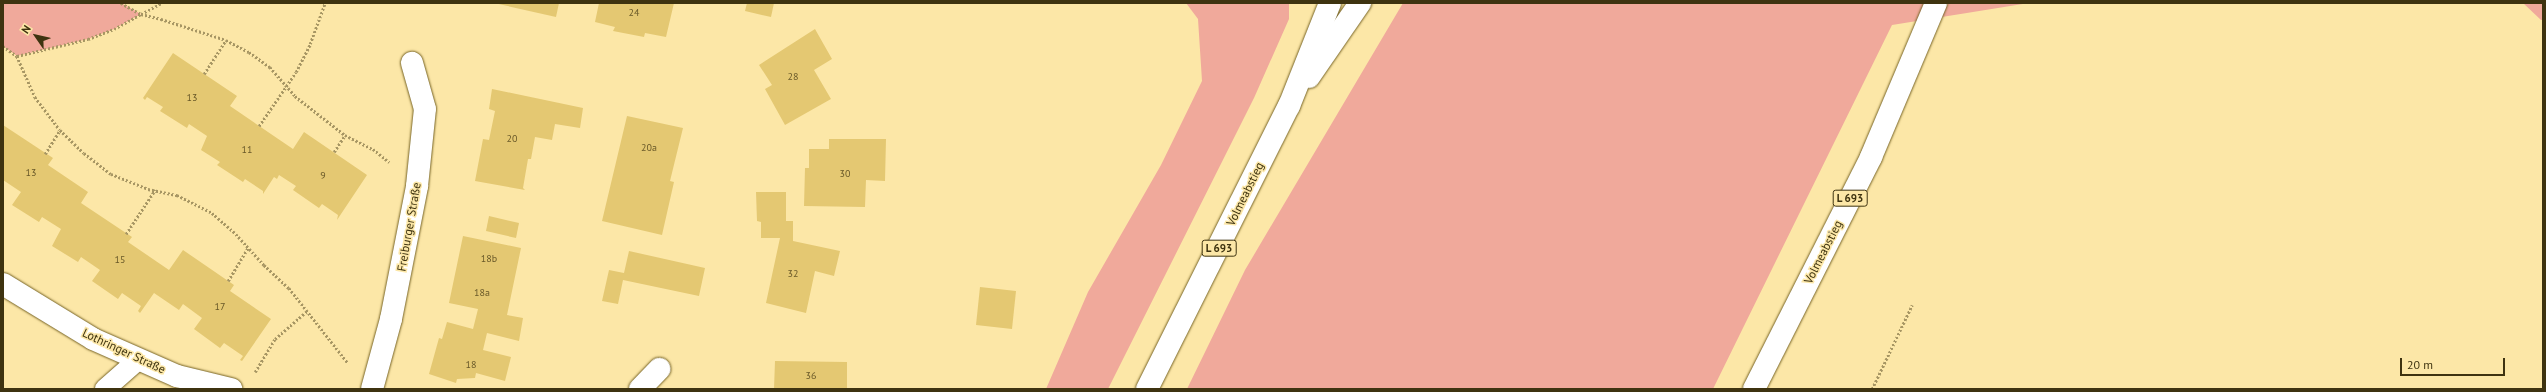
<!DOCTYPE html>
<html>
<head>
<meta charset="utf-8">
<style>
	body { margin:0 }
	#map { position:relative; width:2546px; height:392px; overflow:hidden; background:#fce7a7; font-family:"PT Sans",sans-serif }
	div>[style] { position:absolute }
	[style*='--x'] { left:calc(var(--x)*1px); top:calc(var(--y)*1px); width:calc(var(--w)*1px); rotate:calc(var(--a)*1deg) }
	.green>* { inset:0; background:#f0a99b }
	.building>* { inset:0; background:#e4c872 }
	.path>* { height:2.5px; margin-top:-1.25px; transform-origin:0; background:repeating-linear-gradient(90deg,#a79663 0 2px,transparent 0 4px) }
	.roads { filter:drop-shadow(0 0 1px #776426) drop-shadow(0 0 1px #776426) }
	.lane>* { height:20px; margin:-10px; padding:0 10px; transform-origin:10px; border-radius:10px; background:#fff }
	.street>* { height:22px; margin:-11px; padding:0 11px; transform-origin:11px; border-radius:11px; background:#fff }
	.primary>* { height:22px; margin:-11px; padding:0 11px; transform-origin:11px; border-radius:11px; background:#fff }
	span { translate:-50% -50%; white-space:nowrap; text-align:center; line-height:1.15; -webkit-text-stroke:3px #fce7a7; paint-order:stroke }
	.number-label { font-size:10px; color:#685828 }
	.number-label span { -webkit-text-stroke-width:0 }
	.shield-label span { padding:1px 3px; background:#fce7a7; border:1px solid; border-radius:3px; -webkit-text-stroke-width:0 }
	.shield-label { font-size:11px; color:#3e3310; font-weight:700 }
	.street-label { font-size:12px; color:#3e3310 }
	.frame { position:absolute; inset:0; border:4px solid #3e3310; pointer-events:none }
	.north { position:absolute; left:16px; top:16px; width:40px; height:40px; -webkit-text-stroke:3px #fce7a7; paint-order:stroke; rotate:304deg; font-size:11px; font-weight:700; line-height:16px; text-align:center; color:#3e3310 }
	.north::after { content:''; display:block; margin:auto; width:14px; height:18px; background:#3e3310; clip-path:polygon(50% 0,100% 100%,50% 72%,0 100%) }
	.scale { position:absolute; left:2400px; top:358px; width:105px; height:18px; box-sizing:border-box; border:2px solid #3e3310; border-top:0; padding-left:5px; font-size:12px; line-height:14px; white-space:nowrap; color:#3e3310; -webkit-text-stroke:3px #fce7a7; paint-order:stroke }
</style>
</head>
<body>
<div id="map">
	<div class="green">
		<div style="clip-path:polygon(3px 3px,121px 3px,141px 14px,114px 29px,88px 39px,17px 56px,3px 46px)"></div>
		<div style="clip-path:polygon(1186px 3px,1289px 3px,1289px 19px,1254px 98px,1108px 389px,1046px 389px,1088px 292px,1161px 165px,1202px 81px,1198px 19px)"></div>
		<div style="clip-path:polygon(1403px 3px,2029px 3px,1892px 25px,1713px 389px,1187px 389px,1245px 270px)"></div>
		<div style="clip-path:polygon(2523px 3px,2543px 3px,2543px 20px,2541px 20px)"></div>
	</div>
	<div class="building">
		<div style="clip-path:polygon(494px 3px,559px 3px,556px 17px)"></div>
		<div style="clip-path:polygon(599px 3px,674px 3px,666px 37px,645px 33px,644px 37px,613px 31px,615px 27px,595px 22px)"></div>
		<div style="clip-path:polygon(747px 3px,774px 3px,771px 17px,745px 11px)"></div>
		<div style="clip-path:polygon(815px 29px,832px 59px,814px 70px,831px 99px,785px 125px,765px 89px,772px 85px,759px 65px)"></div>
		<div style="clip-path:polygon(173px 53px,237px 96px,230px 106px,293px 149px,304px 132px,367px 175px,337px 220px,338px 215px,322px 204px,319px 208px,293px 190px,296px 186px,279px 175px,277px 179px,274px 177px,263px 194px,263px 191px,245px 179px,243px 182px,217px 165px,220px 162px,201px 150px,207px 136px,189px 124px,187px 128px,160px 111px,163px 107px,147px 97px,145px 100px,143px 98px)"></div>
		<div style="clip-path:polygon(492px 89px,583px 108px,580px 128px,555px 124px,552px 140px,535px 137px,531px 159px,528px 159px,523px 188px,525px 190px,475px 181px,483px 139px,489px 140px,495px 111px,489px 109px)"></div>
		<div style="clip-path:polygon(627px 116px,683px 128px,670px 181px,674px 182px,662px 235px,602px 221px)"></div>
		<div style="clip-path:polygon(3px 125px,53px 158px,48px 165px,88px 192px,81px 203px,132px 237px,128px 242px,169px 270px,183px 250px,234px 285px,230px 291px,271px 319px,242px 361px,240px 360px,243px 356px,224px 343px,220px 348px,194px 329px,202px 318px,183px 304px,179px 310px,154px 293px,140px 313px,138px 311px,141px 306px,122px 293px,118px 299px,92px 281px,100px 270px,81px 257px,78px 262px,52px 246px,61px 229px,42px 217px,39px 222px,12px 205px,21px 192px,3px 180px)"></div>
		<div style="clip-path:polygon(829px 139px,886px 139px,885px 181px,866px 180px,865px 207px,804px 206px,805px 168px,809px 168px,809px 149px,829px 149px)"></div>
		<div style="clip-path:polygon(756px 192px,786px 192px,786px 221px,793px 221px,793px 241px,840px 251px,834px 276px,815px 271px,806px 313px,766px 303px,780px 238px,761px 238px,761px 222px,757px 221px)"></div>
		<div style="clip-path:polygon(489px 216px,519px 223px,516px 238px,486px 231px)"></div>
		<div style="clip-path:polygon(463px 236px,521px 248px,507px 315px,523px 318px,519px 341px,487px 333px,483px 350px,511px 357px,505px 381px,476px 373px,475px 378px,457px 379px,456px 383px,429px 374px,439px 338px,442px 339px,447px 322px,473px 329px,478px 309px,449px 303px)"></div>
		<div style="clip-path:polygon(629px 251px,705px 268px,699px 296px,623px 280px,618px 304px,602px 301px,609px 270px,624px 273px)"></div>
		<div style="clip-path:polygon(980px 287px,1016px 291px,1012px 329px,976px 325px)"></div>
		<div style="clip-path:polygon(775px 361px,847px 362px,847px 389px,774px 389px)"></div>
	</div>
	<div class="path">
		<div style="--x:121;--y:3;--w:23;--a:29"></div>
		<div style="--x:141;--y:14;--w:24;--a:-28"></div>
		<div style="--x:3;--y:46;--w:17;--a:36"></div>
		<div style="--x:17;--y:56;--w:45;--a:66.3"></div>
		<div style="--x:35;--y:97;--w:41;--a:52.9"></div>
		<div style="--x:60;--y:130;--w:33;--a:44"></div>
		<div style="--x:84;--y:153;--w:34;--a:38"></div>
		<div style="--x:111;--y:174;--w:40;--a:22"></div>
		<div style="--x:148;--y:189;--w:30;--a:12"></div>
		<div style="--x:177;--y:195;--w:39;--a:27"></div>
		<div style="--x:212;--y:213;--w:32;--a:41"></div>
		<div style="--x:236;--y:234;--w:42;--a:47.9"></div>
		<div style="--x:264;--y:265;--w:34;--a:43"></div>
		<div style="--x:289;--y:288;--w:95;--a:51.8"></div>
		<div style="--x:17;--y:56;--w:73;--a:-13.5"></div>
		<div style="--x:88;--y:39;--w:28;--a:-21"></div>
		<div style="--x:114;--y:29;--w:31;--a:-29"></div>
		<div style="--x:141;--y:14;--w:21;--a:14"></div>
		<div style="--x:161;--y:19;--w:68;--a:17.9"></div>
		<div style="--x:226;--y:40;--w:26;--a:28"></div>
		<div style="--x:249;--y:52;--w:26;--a:36"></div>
		<div style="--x:270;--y:67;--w:38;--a:49"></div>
		<div style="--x:295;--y:96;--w:63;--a:38"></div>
		<div style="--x:345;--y:135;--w:31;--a:27"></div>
		<div style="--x:373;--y:149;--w:21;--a:39"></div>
		<div style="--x:204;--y:74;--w:40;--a:-57.1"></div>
		<div style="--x:259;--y:126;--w:65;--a:-55.6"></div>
		<div style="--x:296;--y:72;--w:31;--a:-63"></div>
		<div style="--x:310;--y:44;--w:44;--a:-69.9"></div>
		<div style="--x:334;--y:152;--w:20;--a:-57"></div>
		<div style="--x:45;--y:154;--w:28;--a:-58"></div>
		<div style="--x:126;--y:234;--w:53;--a:-56.6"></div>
		<div style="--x:228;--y:281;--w:39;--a:-59"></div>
		<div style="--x:255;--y:372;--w:39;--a:-59"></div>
		<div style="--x:275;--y:339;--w:43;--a:-41.2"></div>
		<div style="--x:1872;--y:389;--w:93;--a:-64.5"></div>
	</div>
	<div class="roads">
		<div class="lane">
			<div style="--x:105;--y:389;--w:45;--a:-41.4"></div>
		</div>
		<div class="street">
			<div style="--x:3;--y:284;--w:105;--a:31.4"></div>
			<div style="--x:93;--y:339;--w:92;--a:23.8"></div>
			<div style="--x:177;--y:376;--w:56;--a:13.5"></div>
			<div style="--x:372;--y:389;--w:73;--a:-74.8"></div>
			<div style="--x:391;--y:319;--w:136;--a:-78.9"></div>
			<div style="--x:417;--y:186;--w:77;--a:-84.1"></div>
			<div style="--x:425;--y:109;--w:48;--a:-105.8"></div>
			<div style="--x:640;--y:389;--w:28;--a:-46"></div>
		</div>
		<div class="primary">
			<div style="--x:1309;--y:77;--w:90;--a:-55.4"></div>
			<div style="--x:1147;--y:389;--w:317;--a:-63.4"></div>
			<div style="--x:1289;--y:106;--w:111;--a:-68.3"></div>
			<div style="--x:1754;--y:389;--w:260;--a:-63.2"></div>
			<div style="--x:1871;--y:157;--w:167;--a:-67.1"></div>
		</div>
	</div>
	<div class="number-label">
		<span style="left:634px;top:13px">24</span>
		<span style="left:793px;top:77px">28</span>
		<span style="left:192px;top:98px">13</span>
		<span style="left:512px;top:139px">20</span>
		<span style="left:649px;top:148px">20a</span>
		<span style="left:247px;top:150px">11</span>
		<span style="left:31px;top:173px">13</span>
		<span style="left:845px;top:174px">30</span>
		<span style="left:323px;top:176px">9</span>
		<span style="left:489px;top:259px">18b</span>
		<span style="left:120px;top:260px">15</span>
		<span style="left:793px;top:274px">32</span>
		<span style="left:482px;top:293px">18a</span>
		<span style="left:220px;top:307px">17</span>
		<span style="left:471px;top:365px">18</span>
		<span style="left:811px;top:376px">36</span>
	</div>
	<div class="shield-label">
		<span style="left:1850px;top:198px">L 693</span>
		<span style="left:1219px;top:248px">L 693</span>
	</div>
	<div class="street-label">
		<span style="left:1245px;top:194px;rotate:-64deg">Volmeabstieg</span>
		<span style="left:409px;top:227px;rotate:-80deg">Freiburger Straße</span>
		<span style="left:1823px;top:252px;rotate:-63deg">Volmeabstieg</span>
		<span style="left:124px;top:351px;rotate:25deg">Lothringer Straße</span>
	</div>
	<div class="frame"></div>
	<div class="north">N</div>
	<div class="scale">20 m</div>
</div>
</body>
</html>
